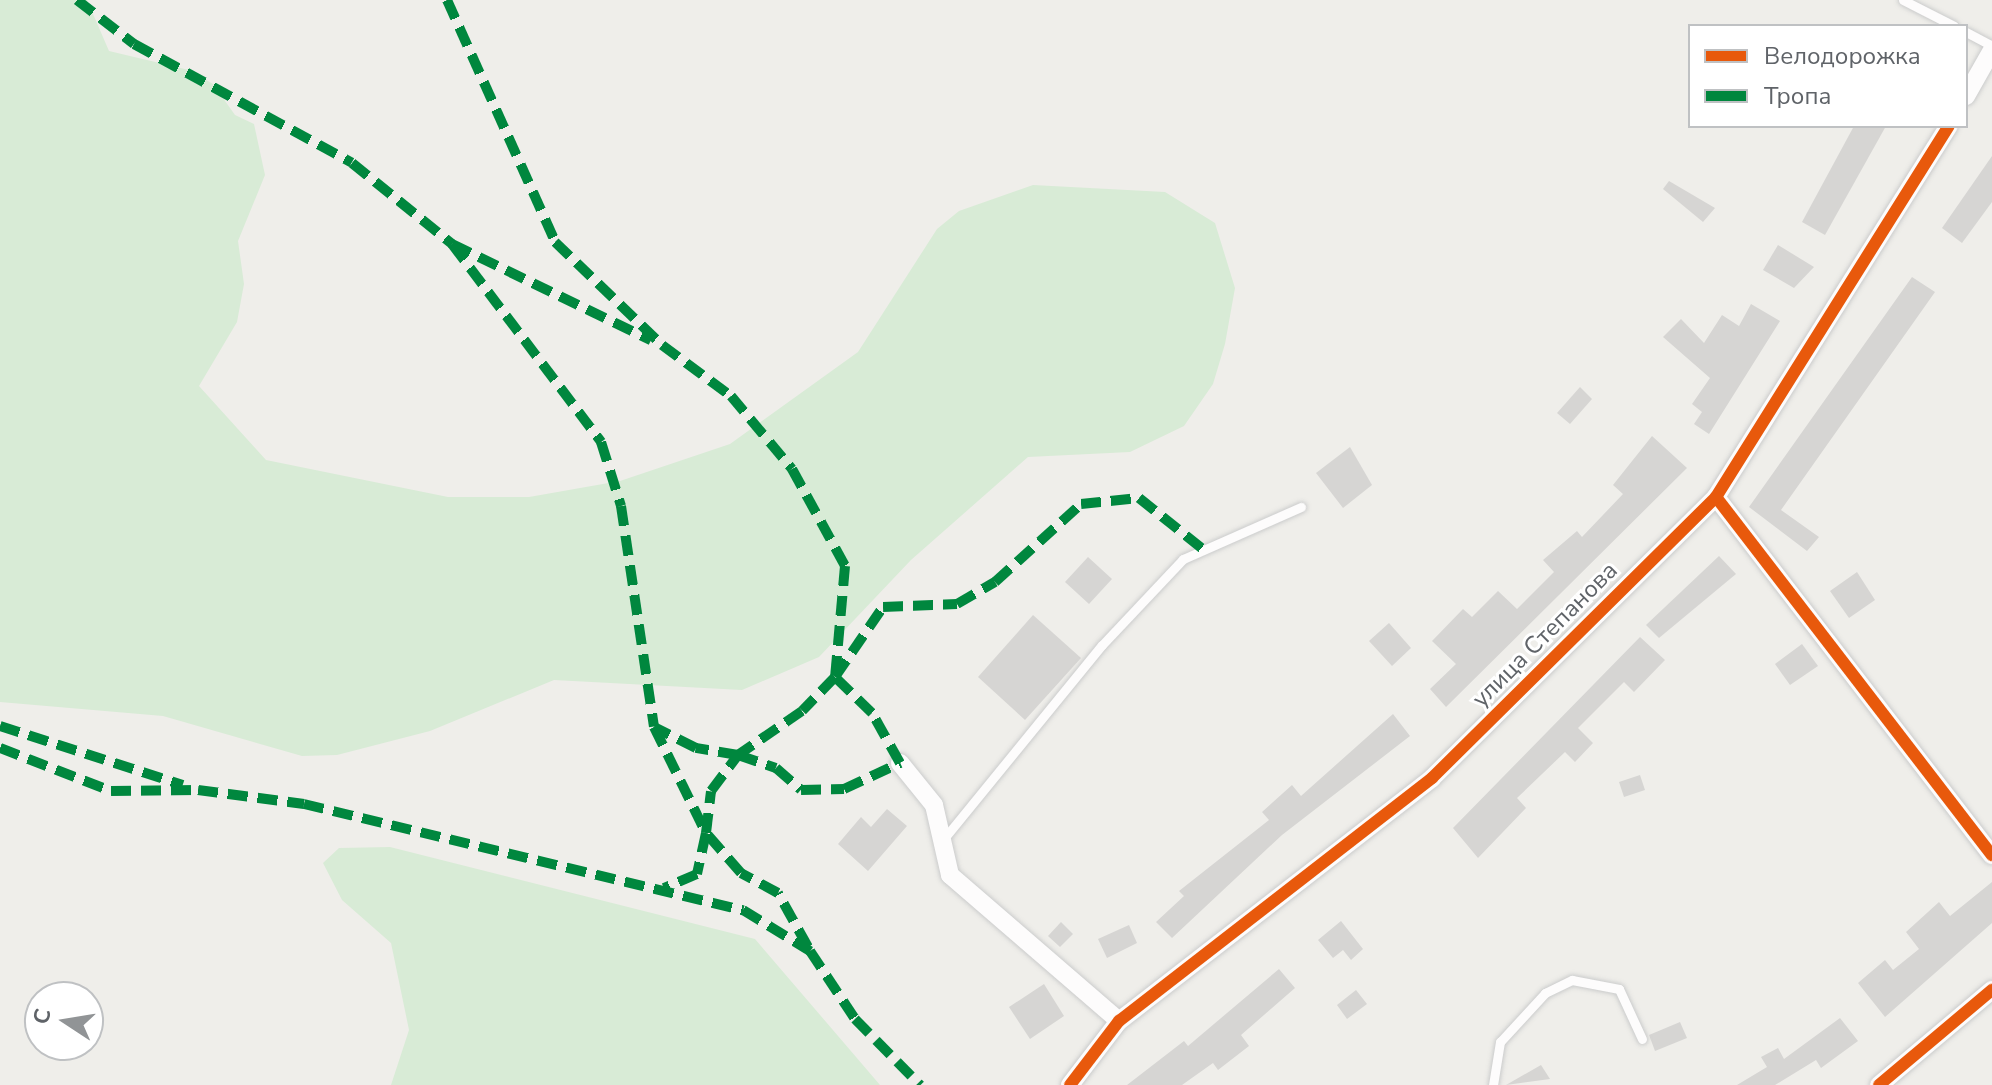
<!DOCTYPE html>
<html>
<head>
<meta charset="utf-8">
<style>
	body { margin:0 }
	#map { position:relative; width:1992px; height:1085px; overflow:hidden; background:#efeeea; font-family:"Nunito Sans",sans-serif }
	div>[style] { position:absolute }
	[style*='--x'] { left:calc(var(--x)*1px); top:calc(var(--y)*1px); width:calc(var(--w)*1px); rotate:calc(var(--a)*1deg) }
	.green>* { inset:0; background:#d8ebd6 }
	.building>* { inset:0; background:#d6d5d3 }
	.roads { filter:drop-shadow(0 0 2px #cbcccc) drop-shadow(0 0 2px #cbcccc) }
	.lane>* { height:9px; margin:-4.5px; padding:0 4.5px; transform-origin:4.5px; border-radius:4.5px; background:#fdfcfc }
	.street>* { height:18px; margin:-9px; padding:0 9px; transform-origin:9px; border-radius:9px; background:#fdfcfc }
	.quiet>* { height:10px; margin-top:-5px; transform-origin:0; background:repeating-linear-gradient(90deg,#00873e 0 20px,transparent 0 30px) }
	.cycleway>* { height:12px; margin:-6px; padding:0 6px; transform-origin:6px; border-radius:6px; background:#e8590c }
	span { translate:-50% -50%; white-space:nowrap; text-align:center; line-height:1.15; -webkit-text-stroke:6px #fff; paint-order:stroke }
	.street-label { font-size:24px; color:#5f6368 }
	.legend { position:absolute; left:1688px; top:24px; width:280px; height:104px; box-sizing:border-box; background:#fff; border:2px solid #bfc1c3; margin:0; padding:10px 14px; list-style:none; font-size:24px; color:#5f6368 }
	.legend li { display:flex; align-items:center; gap:16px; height:40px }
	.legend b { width:40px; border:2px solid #bfc1c3 }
	.north { position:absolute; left:24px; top:981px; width:80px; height:80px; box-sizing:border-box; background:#fff; border:2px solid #bfc1c3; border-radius:50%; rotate:282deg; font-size:22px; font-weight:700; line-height:32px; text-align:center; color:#5f6368 }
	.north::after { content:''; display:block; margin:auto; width:28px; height:36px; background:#919496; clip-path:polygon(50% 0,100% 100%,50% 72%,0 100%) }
</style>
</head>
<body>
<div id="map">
	<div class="green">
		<div style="clip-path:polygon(0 0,87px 0,109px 51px,189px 70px,213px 84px,235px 115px,254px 124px,265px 175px,238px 241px,244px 284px,237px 322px,199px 386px,266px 460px,448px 497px,529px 497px,620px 481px,730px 444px,858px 352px,937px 229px,959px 211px,1033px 185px,1165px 192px,1215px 223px,1235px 288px,1225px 344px,1213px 384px,1184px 426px,1130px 452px,1028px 457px,911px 560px,819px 657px,742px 690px,554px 680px,430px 731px,337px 755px,302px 756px,163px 716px,0 702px)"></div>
		<div style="clip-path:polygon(390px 847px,755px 939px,880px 1085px,391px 1085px,409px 1030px,391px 943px,342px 900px,323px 863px,339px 848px)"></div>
	</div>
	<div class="building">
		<div style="clip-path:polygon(1854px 126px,1886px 126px,1825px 235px,1802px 222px)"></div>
		<div style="clip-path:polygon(1992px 156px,1992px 202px,1962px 243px,1942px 228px)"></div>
		<div style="clip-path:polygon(1669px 181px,1715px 208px,1703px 222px,1663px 189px)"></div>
		<div style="clip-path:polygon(1778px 245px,1814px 267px,1794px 288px,1763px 270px)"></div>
		<div style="clip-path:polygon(1912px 277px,1935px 292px,1781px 510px,1819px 537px,1807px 551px,1749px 507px)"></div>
		<div style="clip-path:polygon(1751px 304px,1780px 321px,1709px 434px,1694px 424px,1702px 412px,1692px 404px,1710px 378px,1663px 337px,1681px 319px,1704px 343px,1722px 315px,1739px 326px)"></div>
		<div style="clip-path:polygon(1580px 387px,1592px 399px,1570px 424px,1557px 413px)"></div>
		<div style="clip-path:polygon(1652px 436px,1687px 468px,1446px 707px,1430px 689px,1456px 664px,1432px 641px,1463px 609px,1472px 617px,1498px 591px,1517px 609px,1554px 572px,1543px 560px,1577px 531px,1582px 537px,1623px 494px,1613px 485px)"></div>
		<div style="clip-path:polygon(1350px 447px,1372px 485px,1343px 508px,1316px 473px)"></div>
		<div style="clip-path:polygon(1719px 556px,1736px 574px,1659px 638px,1646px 625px)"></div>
		<div style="clip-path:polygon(1088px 557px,1112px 579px,1089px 604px,1065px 582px)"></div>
		<div style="clip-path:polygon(1857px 572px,1875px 600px,1849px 618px,1830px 591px)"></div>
		<div style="clip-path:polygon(1033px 615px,1081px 658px,1025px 720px,978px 677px)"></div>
		<div style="clip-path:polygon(1389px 623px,1411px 648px,1392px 666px,1369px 641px)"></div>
		<div style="clip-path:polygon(1640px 637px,1665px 660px,1634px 692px,1624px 682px,1578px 728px,1593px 743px,1575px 762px,1565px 752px,1517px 798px,1526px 808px,1478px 858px,1453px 828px)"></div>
		<div style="clip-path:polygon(1802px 644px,1818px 666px,1790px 685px,1775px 664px)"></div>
		<div style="clip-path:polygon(1393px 714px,1410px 736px,1282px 835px,1172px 938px,1156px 922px,1184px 896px,1179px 891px,1269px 820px,1262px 812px,1292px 785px,1301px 796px)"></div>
		<div style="clip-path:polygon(1640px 775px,1645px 790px,1624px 797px,1619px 782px)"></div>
		<div style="clip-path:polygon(887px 809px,907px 826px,868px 871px,838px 844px,861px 817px,871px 827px)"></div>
		<div style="clip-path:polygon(1992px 882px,1992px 923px,1885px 1017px,1858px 983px,1885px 960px,1893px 970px,1919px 949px,1906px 932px,1939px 902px,1950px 916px)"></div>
		<div style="clip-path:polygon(1341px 921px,1363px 949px,1351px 960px,1343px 950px,1333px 958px,1318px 940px)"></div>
		<div style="clip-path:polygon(1061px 922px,1073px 934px,1060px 947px,1048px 936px)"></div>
		<div style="clip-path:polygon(1129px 925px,1137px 943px,1107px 958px,1098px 939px)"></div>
		<div style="clip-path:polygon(1279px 969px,1295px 988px,1241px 1035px,1249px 1046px,1218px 1070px,1213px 1063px,1182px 1085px,1127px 1085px,1184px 1041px,1188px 1046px)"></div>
		<div style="clip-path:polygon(1044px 984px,1064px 1016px,1030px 1039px,1009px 1007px)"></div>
		<div style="clip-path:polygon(1356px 990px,1367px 1004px,1347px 1019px,1337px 1005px)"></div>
		<div style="clip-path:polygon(1840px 1018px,1858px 1041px,1821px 1068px,1816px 1060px,1775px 1085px,1737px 1085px,1767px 1067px,1761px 1057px,1778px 1048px,1784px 1059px)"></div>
		<div style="clip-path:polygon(1680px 1022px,1687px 1038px,1655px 1051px,1649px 1035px)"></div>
		<div style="clip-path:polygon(1541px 1065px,1550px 1079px,1506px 1085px)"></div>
	</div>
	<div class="roads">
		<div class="lane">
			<div style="--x:1903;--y:0;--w:57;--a:27"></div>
			<div style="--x:1966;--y:32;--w:30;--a:28"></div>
			<div style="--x:942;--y:841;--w:253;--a:-50.8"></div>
			<div style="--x:1102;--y:645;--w:118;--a:-46.7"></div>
			<div style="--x:1183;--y:559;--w:129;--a:-23.8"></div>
			<div style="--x:1493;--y:1085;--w:44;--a:-80.8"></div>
			<div style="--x:1500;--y:1042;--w:67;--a:-47.4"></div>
			<div style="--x:1545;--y:993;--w:30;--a:-26"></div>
			<div style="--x:1572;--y:980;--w:48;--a:10.8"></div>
			<div style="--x:1619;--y:989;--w:55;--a:65.3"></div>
		</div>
		<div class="street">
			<div style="--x:1966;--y:96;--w:53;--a:-60.5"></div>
			<div style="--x:1716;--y:497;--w:452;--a:52.4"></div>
			<div style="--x:900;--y:763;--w:54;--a:51"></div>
			<div style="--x:934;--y:805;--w:72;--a:77.1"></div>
			<div style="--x:950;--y:875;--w:223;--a:40.8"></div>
			<div style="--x:1070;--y:1085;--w:81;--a:-52.6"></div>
			<div style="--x:1119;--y:1021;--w:396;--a:-37.8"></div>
			<div style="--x:1432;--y:778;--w:400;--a:-44.7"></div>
			<div style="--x:1716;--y:497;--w:438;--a:-57.9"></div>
			<div style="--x:1879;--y:1085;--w:148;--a:-40.1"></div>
		</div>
	</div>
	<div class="quiet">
		<div style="--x:77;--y:0;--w:72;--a:37.7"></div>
		<div style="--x:134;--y:44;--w:248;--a:28.6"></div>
		<div style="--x:352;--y:163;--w:129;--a:39"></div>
		<div style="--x:452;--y:244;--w:221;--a:25.8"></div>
		<div style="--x:447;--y:0;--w:265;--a:65.9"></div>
		<div style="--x:555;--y:242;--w:149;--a:43.9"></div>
		<div style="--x:662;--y:345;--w:86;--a:36.5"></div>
		<div style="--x:731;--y:396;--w:95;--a:50.1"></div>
		<div style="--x:792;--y:469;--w:111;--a:61.3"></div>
		<div style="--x:845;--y:566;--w:111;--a:95.1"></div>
		<div style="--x:835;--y:677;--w:47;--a:134.1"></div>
		<div style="--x:802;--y:711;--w:78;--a:145.5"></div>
		<div style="--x:738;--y:755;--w:43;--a:-170.5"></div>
		<div style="--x:696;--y:748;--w:47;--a:-153.4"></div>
		<div style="--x:452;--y:244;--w:248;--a:53"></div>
		<div style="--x:601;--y:442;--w:67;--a:72.6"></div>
		<div style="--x:621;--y:506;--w:223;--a:81.5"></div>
		<div style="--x:654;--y:727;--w:118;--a:63.9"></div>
		<div style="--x:706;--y:833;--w:42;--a:102.4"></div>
		<div style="--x:697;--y:874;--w:36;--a:157"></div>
		<div style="--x:0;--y:726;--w:192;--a:17.9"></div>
		<div style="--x:0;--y:748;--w:119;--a:21.2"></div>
		<div style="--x:111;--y:791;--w:87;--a:-0.7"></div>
		<div style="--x:198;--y:790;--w:107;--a:7.5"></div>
		<div style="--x:304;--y:804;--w:452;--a:13.6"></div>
		<div style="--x:743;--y:910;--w:79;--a:31.5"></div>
		<div style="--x:810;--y:951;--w:82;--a:56.5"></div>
		<div style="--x:855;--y:1019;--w:93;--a:45.4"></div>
		<div style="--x:808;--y:947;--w:62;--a:-119.1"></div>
		<div style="--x:778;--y:893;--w:42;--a:-151.6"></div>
		<div style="--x:741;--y:873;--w:53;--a:-131.2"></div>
		<div style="--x:706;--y:833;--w:42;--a:-83.2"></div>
		<div style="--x:711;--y:791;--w:45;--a:-53.1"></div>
		<div style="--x:738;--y:755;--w:40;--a:18.9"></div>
		<div style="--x:776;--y:768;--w:33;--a:41"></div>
		<div style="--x:801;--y:790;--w:43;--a:-1.3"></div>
		<div style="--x:844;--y:789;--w:62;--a:-24.9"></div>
		<div style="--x:900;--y:763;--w:57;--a:-119.2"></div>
		<div style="--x:872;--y:713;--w:52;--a:-135.8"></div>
		<div style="--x:835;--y:677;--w:85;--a:-55.6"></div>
		<div style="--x:883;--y:607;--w:74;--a:-2.3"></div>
		<div style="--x:957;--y:604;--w:44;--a:-30.1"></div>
		<div style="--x:995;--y:582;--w:116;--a:-42.2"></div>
		<div style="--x:1081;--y:504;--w:58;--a:-5.9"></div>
		<div style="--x:1139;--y:498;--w:83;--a:38.7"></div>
	</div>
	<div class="cycleway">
		<div style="--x:1716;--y:497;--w:452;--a:52.4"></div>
		<div style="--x:1070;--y:1085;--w:81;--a:-52.6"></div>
		<div style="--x:1119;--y:1021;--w:396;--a:-37.8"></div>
		<div style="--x:1432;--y:778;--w:400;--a:-44.7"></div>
		<div style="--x:1716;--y:497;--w:438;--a:-57.9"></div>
		<div style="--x:1879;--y:1085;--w:148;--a:-40.1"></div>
	</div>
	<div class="street-label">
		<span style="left:1545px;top:635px;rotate:-45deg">улица Степанова</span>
	</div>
	<ul class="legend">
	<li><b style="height:10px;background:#e8590c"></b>Велодорожка</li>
	<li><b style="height:10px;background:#00873e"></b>Тропа</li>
	</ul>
	<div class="north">С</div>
</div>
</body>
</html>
